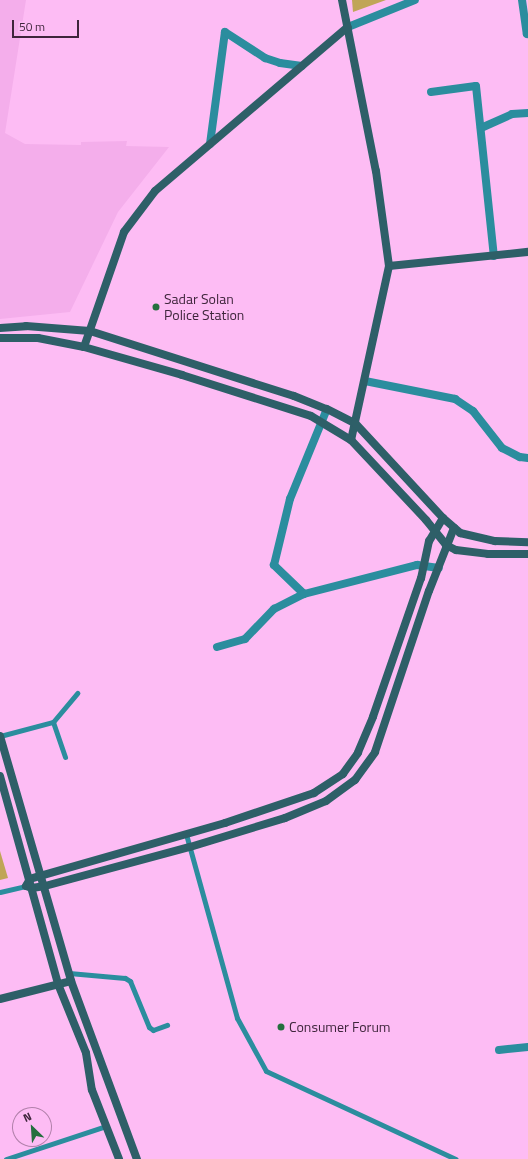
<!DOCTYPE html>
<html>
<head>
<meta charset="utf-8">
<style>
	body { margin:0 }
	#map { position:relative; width:528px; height:1159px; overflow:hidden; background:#fdbcf4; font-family:"Titillium Web",sans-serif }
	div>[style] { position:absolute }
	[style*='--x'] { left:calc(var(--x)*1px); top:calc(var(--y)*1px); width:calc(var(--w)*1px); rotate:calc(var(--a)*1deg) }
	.built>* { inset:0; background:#f4aeeb }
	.green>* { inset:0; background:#c0a557 }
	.lane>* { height:5px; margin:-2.5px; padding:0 2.5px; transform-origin:2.5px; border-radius:2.5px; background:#2b8d9e }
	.street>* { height:8px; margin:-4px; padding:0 4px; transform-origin:4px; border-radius:4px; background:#2b8d9e }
	.secondary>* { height:8px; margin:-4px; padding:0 4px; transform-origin:4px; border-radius:4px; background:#2e5f68 }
	.dots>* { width:11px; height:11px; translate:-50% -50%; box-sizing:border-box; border:2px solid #fdbcf4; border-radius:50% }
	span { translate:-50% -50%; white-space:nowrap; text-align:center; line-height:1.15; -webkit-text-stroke:3px #fdbcf4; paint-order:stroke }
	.poi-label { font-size:14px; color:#3e253b }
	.left { translate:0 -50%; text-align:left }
	.north { position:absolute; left:12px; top:1107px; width:40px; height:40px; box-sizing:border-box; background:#fdbcf4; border:1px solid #b180aa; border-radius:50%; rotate:335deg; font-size:11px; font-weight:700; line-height:16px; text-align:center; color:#3e253b }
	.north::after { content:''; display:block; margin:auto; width:14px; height:18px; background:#246f3e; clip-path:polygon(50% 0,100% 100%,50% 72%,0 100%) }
	.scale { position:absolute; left:12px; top:20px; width:67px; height:18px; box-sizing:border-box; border:2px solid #3e253b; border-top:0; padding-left:5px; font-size:12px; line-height:14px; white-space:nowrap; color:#3e253b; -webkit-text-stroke:3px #fdbcf4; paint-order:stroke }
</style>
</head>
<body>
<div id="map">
	<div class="built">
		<div style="clip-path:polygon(0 0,26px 0,5px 133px,25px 144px,81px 145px,81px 142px,127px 141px,126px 146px,169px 147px,118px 212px,70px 312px,0 319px)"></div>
	</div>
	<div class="green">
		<div style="clip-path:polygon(352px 0,386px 0,353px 12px)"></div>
		<div style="clip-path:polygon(0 851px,8px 878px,0 880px)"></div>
	</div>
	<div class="lane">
		<div style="--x:53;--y:722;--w:37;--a:71"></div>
		<div style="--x:0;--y:736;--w:55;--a:-14.8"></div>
		<div style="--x:53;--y:722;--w:38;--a:-50"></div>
		<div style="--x:186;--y:834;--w:191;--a:74.5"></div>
		<div style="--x:237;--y:1018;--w:60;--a:61.3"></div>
		<div style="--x:266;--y:1071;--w:209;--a:24.9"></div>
		<div style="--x:0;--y:892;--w:27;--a:-13"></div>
		<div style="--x:69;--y:973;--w:56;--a:5.1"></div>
		<div style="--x:125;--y:978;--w:6;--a:31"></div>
		<div style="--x:130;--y:981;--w:50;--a:67.6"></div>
		<div style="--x:149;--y:1027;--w:5;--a:37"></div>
		<div style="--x:153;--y:1030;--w:15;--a:-20"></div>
		<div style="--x:6;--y:1159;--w:105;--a:-18.3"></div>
	</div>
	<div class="street">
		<div style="--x:522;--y:0;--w:34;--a:82"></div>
		<div style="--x:527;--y:34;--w:1;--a:-45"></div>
		<div style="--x:348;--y:27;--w:72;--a:-21.9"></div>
		<div style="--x:431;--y:92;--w:45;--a:-7.6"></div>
		<div style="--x:476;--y:86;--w:171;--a:84"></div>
		<div style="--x:481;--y:128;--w:34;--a:-24"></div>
		<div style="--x:512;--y:114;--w:16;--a:-4"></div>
		<div style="--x:210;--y:144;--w:113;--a:-82.4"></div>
		<div style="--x:225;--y:32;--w:48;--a:33"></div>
		<div style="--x:265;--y:58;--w:16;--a:18"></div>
		<div style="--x:280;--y:63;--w:22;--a:8"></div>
		<div style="--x:365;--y:381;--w:92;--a:11.3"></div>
		<div style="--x:455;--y:399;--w:22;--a:34"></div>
		<div style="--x:473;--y:411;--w:47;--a:51.9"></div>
		<div style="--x:502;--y:448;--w:20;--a:27"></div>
		<div style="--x:520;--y:457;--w:8;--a:7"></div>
		<div style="--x:304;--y:594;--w:42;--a:-136"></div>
		<div style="--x:274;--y:565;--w:68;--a:-76.4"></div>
		<div style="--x:290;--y:499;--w:97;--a:-67.7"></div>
		<div style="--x:217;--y:647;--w:29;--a:-16"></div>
		<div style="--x:245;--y:639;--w:42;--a:-46"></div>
		<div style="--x:274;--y:609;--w:34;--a:-27"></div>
		<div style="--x:304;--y:594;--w:117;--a:-14.4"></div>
		<div style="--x:417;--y:565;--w:22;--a:8"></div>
		<div style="--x:499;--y:1050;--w:29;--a:-6"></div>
	</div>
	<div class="secondary">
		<div style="--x:342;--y:0;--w:174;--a:78.8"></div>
		<div style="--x:376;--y:171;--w:96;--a:82.2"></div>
		<div style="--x:389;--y:266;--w:178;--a:102.3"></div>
		<div style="--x:389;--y:266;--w:140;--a:-5.8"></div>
		<div style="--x:0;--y:328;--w:26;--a:-4"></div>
		<div style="--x:26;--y:326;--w:64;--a:4.5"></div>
		<div style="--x:90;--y:331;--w:214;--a:17.7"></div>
		<div style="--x:294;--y:396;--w:35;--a:22"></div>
		<div style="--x:327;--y:409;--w:31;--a:27"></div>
		<div style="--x:355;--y:423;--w:129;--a:47.2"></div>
		<div style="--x:443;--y:518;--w:23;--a:41"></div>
		<div style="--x:460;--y:533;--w:36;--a:13"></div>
		<div style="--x:495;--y:541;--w:33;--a:2"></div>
		<div style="--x:0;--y:338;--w:38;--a:0"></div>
		<div style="--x:38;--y:338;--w:47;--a:11.1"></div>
		<div style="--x:84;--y:347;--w:102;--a:15.9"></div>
		<div style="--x:182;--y:375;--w:135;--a:17.6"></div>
		<div style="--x:311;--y:416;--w:47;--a:31"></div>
		<div style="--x:351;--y:440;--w:110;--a:46.8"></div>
		<div style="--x:426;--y:520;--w:32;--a:51"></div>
		<div style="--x:446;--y:545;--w:11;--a:27"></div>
		<div style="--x:456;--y:550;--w:32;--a:7"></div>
		<div style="--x:488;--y:554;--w:40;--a:0"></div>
		<div style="--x:84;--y:347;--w:122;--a:-70.8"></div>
		<div style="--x:124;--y:232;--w:51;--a:-52.9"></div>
		<div style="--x:155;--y:191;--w:253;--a:-40.4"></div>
		<div style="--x:443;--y:518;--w:27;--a:121"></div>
		<div style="--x:429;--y:541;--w:38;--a:102"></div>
		<div style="--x:421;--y:578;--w:147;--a:109.1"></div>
		<div style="--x:373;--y:717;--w:39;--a:113"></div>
		<div style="--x:358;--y:753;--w:26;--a:126"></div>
		<div style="--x:343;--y:774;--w:35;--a:147"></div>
		<div style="--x:314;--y:793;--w:94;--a:161.4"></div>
		<div style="--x:225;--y:823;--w:203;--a:164"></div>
		<div style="--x:30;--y:879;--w:8;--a:120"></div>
		<div style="--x:26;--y:886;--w:6;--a:18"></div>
		<div style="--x:32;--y:888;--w:13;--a:-9"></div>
		<div style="--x:45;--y:886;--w:150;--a:-15.1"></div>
		<div style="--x:190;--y:847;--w:99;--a:-17"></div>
		<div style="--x:285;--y:818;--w:44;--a:-22.5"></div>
		<div style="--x:326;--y:801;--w:36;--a:-36"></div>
		<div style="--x:355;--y:780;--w:34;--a:-54"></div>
		<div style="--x:375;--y:752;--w:170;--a:-71.5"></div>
		<div style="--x:429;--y:591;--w:68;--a:-68.4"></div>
		<div style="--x:0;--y:736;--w:255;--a:73.8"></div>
		<div style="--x:71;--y:981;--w:190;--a:69.7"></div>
		<div style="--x:0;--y:776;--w:216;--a:74.4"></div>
		<div style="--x:58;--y:984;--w:74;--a:67.9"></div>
		<div style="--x:86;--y:1053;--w:37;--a:81"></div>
		<div style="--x:92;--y:1090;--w:74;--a:68.6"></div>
		<div style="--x:0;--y:999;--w:73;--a:-14.2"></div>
	</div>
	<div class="dots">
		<div style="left:156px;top:307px;background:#246f3e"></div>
		<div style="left:281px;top:1027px;background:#246f3e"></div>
	</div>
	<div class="poi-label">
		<span class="left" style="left:164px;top:307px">Sadar Solan<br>Police Station</span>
		<span class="left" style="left:289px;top:1027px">Consumer Forum</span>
	</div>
	<div class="north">N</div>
	<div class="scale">50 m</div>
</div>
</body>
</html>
